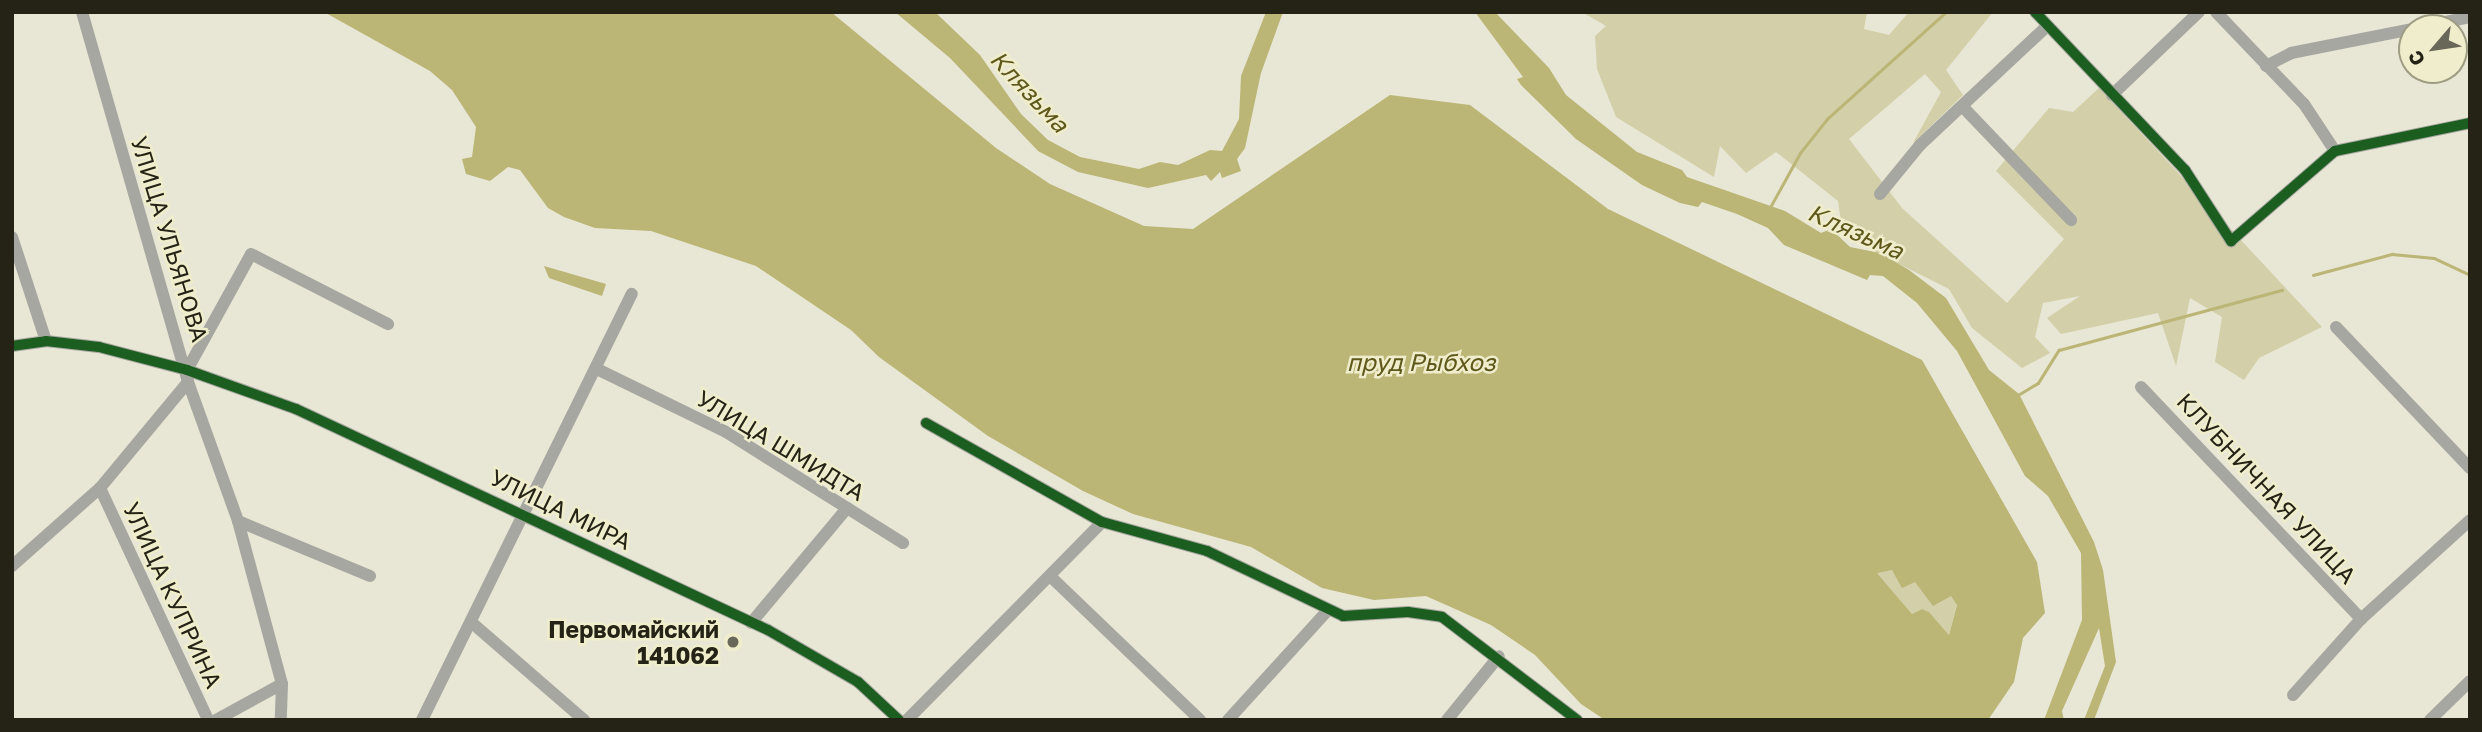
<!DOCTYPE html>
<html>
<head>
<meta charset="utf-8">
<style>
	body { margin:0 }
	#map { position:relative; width:2482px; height:732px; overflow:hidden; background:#e8e6d4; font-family:"Golos Text",sans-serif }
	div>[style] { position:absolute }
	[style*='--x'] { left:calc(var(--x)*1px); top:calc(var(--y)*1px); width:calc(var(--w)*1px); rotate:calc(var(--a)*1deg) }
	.green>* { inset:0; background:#d3cfa8 }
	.water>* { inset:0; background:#bbb576 }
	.stream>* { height:2.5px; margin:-1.25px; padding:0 1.25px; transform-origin:1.25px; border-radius:1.25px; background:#bbb576 }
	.minor>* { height:12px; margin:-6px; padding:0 6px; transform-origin:6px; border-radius:6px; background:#a7a7a1 }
	.cycleway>* { height:10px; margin:-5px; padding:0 5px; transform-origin:5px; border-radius:5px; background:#1b5e20 }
	.dots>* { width:19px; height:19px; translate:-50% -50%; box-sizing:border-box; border:4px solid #f0edcc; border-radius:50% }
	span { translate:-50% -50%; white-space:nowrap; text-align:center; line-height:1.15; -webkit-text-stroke:5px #f0edcc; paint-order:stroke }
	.street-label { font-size:23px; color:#242316 }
	.poi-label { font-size:23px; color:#242316; font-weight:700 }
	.right { translate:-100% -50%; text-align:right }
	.water-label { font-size:24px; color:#5e581b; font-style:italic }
	.frame { position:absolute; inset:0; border:14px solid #242316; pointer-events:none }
	.north { position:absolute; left:2398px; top:14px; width:70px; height:70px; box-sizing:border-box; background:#f0edcc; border:2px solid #9e9c83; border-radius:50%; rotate:241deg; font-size:19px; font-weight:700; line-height:28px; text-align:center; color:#242316 }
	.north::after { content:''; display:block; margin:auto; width:24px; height:32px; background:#696758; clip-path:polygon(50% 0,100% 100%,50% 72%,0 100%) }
</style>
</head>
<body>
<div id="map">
	<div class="green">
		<div style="clip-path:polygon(1582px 12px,1867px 12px,1864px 29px,1889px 35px,1909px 12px,1993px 12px,1946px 70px,1963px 95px,1913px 143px,1941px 92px,1925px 74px,1849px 139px,1902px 208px,2007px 303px,2064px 239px,1996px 171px,2049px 108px,2073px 112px,2099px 88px,2322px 327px,2259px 358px,2244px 380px,2215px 362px,2222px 317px,2190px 298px,2176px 366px,2158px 313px,2061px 334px,2047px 318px,2080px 296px,2043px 303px,2035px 337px,2050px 353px,2022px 368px,1972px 328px,1949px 289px,1843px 236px,1838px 201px,1776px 152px,1746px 173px,1720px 146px,1714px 177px,1616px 117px,1597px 69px,1595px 36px,1606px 26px)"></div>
		<div style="clip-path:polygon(1892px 570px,1951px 596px,1957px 604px,1949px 635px,1929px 612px,1922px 609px,1912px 614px,1876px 572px)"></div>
	</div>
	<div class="water">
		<div style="clip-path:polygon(evenodd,324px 12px,831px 12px,996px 148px,1050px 184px,1144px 226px,1193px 229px,1390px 95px,1470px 105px,1608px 209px,1922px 360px,2037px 562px,2045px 613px,2023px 638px,2014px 682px,1988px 720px,1605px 720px,1581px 704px,1535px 655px,1491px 625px,1426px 596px,1374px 600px,1322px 588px,1251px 547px,1133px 514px,1083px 491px,988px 436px,879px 357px,851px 330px,756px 266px,651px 231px,595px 228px,564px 217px,548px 208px,520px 170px,508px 167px,490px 181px,466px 174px,462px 159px,472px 157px,476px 127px,452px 90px,430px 71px,324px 12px,1892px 570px,1902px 588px,1915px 582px,1933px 606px,1951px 596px,1957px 605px,1949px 635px,1929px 612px,1922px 609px,1912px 614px,1877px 573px,1892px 570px)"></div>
		<div style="clip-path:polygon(895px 12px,935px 12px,980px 55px,1021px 114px,1048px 140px,1080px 157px,1139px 169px,1160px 162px,1178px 165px,1210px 150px,1222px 151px,1239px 119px,1241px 76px,1266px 12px,1283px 12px,1261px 73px,1245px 148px,1237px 159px,1241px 171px,1222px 178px,1220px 172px,1211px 181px,1206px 175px,1148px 188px,1078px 172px,1038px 151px,950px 58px)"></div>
		<div style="clip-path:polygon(1475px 12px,1495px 12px,1549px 68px,1566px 95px,1637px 152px,1682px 170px,1687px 177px,1785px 211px,1821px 233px,1831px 229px,1850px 247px,1880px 253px,1909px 270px,1946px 298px,1989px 370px,2019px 394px,2094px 542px,2103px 570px,2116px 662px,2094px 720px,2084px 720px,2105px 666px,2099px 628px,2062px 711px,2064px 720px,2044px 720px,2082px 620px,2081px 553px,2048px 496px,2025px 476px,1957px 351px,1917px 303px,1883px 276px,1870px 275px,1867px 280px,1784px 245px,1768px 228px,1737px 214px,1702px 202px,1698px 207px,1680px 203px,1642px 185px,1576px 139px,1521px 85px,1517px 79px,1523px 77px)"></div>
		<div style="clip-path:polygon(544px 266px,606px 284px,602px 296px,549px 278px)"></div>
	</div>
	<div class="stream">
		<div style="--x:1768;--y:211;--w:66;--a:-61.1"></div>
		<div style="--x:1800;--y:153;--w:43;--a:-51.5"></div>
		<div style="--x:1827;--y:119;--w:160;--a:-42"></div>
		<div style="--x:2313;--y:275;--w:82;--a:-14.9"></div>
		<div style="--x:2392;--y:254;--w:42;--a:5.4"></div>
		<div style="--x:2434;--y:258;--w:40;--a:25"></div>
		<div style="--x:2018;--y:395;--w:23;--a:-31"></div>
		<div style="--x:2038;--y:383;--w:39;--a:-58"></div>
		<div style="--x:2059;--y:350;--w:231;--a:-15.1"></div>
	</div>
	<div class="minor">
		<div style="--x:82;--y:12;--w:385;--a:74"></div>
		<div style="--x:188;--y:382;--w:148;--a:70.2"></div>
		<div style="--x:238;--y:521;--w:169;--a:74.9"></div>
		<div style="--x:282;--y:684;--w:36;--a:92"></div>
		<div style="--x:2035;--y:12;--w:218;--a:46.5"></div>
		<div style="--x:2185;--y:170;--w:85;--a:57.1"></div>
		<div style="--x:2231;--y:241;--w:138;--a:-40.9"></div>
		<div style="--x:2335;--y:151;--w:138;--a:-11.7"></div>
		<div style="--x:2216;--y:12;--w:127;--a:46.3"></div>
		<div style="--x:2304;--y:104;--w:56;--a:56.6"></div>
		<div style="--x:2415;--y:28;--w:56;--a:-11.3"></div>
		<div style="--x:2266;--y:66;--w:28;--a:-27"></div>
		<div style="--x:2291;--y:53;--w:123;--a:-11.2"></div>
		<div style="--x:2112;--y:95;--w:120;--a:-43.7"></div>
		<div style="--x:1962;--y:106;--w:158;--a:46.3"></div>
		<div style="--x:1880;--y:194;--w:63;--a:-50.8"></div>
		<div style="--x:1920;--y:145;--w:173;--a:-43.1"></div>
		<div style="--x:12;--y:237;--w:109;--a:71.9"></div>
		<div style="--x:2336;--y:327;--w:195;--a:46.5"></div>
		<div style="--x:12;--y:346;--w:34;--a:-8"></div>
		<div style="--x:46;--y:341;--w:53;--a:6.5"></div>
		<div style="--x:99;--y:347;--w:91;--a:14.6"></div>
		<div style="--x:187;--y:370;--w:116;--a:19.7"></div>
		<div style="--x:296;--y:409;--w:521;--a:25.09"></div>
		<div style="--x:768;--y:630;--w:104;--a:30"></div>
		<div style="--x:858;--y:682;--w:56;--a:42.8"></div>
		<div style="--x:597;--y:369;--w:144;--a:26"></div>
		<div style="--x:726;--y:432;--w:209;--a:32.1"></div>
		<div style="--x:187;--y:370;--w:132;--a:-61.1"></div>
		<div style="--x:251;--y:254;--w:154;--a:27.1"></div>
		<div style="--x:2141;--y:387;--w:320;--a:46.5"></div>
		<div style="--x:926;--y:423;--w:202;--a:29.4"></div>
		<div style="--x:1102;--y:522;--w:109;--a:15.4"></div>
		<div style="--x:1207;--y:551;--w:151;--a:25.5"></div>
		<div style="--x:1343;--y:616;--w:65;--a:-3.5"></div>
		<div style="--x:1408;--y:612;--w:34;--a:8"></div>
		<div style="--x:1442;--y:617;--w:170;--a:37.3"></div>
		<div style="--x:100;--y:488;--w:256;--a:65"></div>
		<div style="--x:238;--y:521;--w:143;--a:22.6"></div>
		<div style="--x:12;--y:566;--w:118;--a:-41.6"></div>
		<div style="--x:100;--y:488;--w:138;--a:-50.3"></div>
		<div style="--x:1050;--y:576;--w:208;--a:43.8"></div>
		<div style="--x:471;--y:622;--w:150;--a:40.9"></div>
		<div style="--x:751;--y:623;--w:150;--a:-50.1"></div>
		<div style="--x:2293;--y:695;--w:102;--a:-48.2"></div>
		<div style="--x:2361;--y:619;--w:147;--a:-42.2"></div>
		<div style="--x:216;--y:720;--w:75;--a:-28.6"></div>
		<div style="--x:422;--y:720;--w:475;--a:-63.8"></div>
		<div style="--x:907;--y:720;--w:278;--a:-45.4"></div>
		<div style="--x:1228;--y:720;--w:149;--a:-47.7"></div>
		<div style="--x:1447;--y:720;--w:82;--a:-50.9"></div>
		<div style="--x:2430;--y:720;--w:56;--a:-44.3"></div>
	</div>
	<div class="cycleway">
		<div style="--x:2035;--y:12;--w:218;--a:46.5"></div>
		<div style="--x:2185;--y:170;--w:85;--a:57.1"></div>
		<div style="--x:2231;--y:241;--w:138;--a:-40.9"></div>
		<div style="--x:2335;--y:151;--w:138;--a:-11.7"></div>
		<div style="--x:12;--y:346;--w:34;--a:-8"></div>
		<div style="--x:46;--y:341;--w:53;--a:6.5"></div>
		<div style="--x:99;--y:347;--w:91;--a:14.6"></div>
		<div style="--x:187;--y:370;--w:116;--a:19.7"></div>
		<div style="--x:296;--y:409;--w:521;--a:25.09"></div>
		<div style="--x:768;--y:630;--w:104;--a:30"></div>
		<div style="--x:858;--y:682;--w:56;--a:42.8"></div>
		<div style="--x:926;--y:423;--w:202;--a:29.4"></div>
		<div style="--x:1102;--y:522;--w:109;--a:15.4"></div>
		<div style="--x:1207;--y:551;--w:151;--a:25.5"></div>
		<div style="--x:1343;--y:616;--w:65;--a:-3.5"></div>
		<div style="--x:1408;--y:612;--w:34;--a:8"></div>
		<div style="--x:1442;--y:617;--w:170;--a:37.3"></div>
	</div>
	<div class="dots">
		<div style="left:733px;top:642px;background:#696758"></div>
	</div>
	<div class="street-label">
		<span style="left:170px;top:239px;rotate:73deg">УЛИЦА УЛЬЯНОВА</span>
		<span style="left:781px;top:445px;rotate:31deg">УЛИЦА ШМИДТА</span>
		<span style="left:2267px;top:488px;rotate:47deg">КЛУБНИЧНАЯ УЛИЦА</span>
		<span style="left:561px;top:509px;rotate:26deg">УЛИЦА МИРА</span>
		<span style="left:173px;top:595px;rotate:65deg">УЛИЦА КУПРИНА</span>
	</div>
	<div class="poi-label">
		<span class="right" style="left:719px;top:642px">Первомайский<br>141062</span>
	</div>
	<div class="water-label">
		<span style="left:1030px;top:91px;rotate:47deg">Клязьма</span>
		<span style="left:1856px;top:231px;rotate:24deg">Клязьма</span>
		<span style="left:1421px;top:362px">пруд Рыбхоз</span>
	</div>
	<div class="frame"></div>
	<div class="north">С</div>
</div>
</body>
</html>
